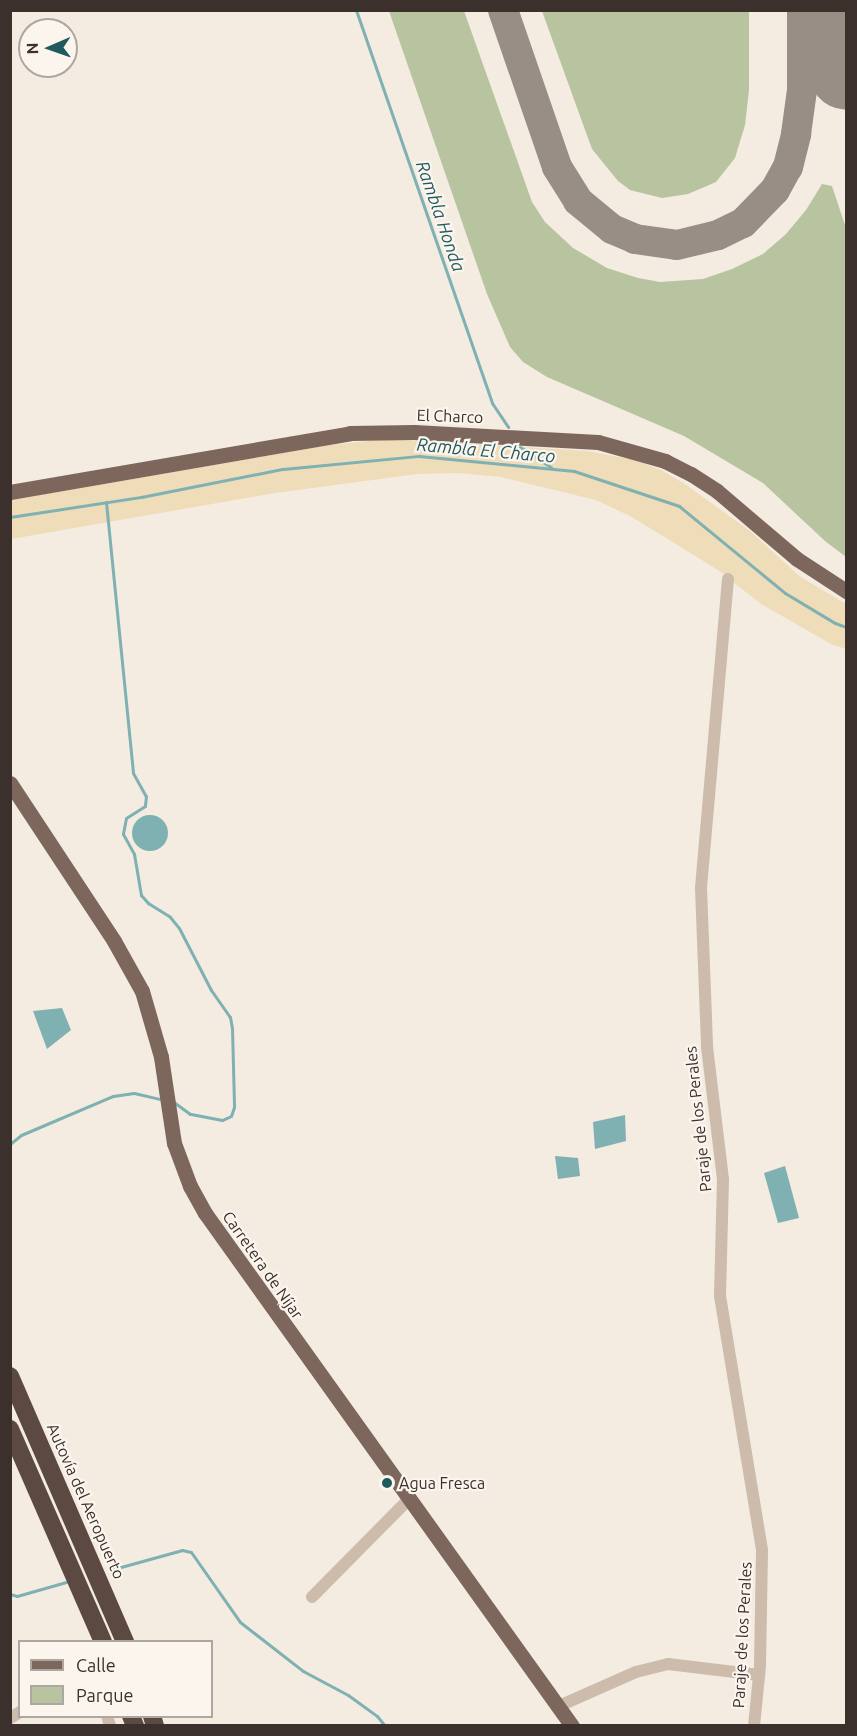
<!DOCTYPE html>
<html>
<head>
<meta charset="utf-8">
<style>
	body { margin:0 }
	#map { position:relative; width:857px; height:1736px; overflow:hidden; background:#f4ebe1; font-family:Ubuntu,sans-serif }
	div>[style] { position:absolute }
	[style*='--x'] { left:calc(var(--x)*1px); top:calc(var(--y)*1px); width:calc(var(--w)*1px); rotate:calc(var(--a)*1deg) }
	.green>* { inset:0; background:#b8c4a0 }
	.sand>* { inset:0; background:#efdcb8 }
	.water>* { inset:0; background:#7fb0b2 }
	.round { border-radius:50% }
	.stream>* { height:3px; margin:-1.5px; padding:0 1.5px; transform-origin:1.5px; border-radius:1.5px; background:#7fb0b2 }
	.taxiway>* { height:30px; margin:-15px; padding:0 15px; transform-origin:15px; border-radius:15px; background:#988e86 }
	.runway>* { height:75px; margin:-37.5px; padding:0 37.5px; transform-origin:37.5px; border-radius:37.5px; background:#988e86 }
	.minor>* { height:12px; margin:-6px; padding:0 6px; transform-origin:6px; border-radius:6px; background:#cdbbac }
	.major>* { height:15px; margin:-7.5px; padding:0 7.5px; transform-origin:7.5px; border-radius:7.5px; background:#7d675c }
	.highway>* { height:18px; margin:-9px; padding:0 9px; transform-origin:9px; border-radius:9px; background:#5c4a42 }
	.dots>* { width:16px; height:16px; translate:-50% -50%; box-sizing:border-box; border:3px solid #fbf5ee; border-radius:50% }
	span { translate:-50% -50%; white-space:nowrap; text-align:center; line-height:1.15; -webkit-text-stroke:4.5px #fbf5ee; paint-order:stroke }
	.street-label { font-size:16px; color:#3b302b }
	.poi-label { font-size:16px; color:#3b302b }
	.left { translate:0 -50%; text-align:left }
	.water-label { font-size:18px; color:#1f5a5e; font-style:italic }
	.frame { position:absolute; inset:0; border:12px solid #3b302b; pointer-events:none }
	.legend { position:absolute; left:18px; top:1640px; width:195px; height:78px; box-sizing:border-box; background:#fbf5ee; border:2px solid #aea6a0; margin:0; padding:8px 10px; list-style:none; font-size:18px; color:#3b302b }
	.legend li { display:flex; align-items:center; gap:12px; height:30px }
	.legend b { width:30px; border:2px solid #aea6a0 }
	.north { position:absolute; left:18px; top:18px; width:60px; height:60px; box-sizing:border-box; background:#fbf5ee; border:2px solid #aea6a0; border-radius:50%; rotate:268deg; font-size:16px; font-weight:700; line-height:24px; text-align:center; color:#3b302b }
	.north::after { content:''; display:block; margin:auto; width:21px; height:27px; background:#1f5a5e; clip-path:polygon(50% 0,100% 100%,50% 72%,0 100%) }
</style>
</head>
<body>
<div id="map">
	<div class="green">
		<div style="clip-path:polygon(389px 11px,464px 11px,532px 202px,545px 222px,573px 248px,607px 268px,638px 278px,660px 282px,703px 279px,732px 269px,763px 254px,786px 234px,806px 210px,822px 184px,832px 186px,846px 228px,846px 557px,825px 541px,763px 483px,684px 436px,547px 377px,523px 362px,510px 347px,487px 294px)"></div>
		<div style="clip-path:polygon(542px 11px,749px 11px,749px 90px,745px 125px,735px 158px,716px 182px,688px 194px,662px 198px,630px 190px,618px 181px,592px 149px)"></div>
	</div>
	<div class="sand">
		<div style="clip-path:polygon(388px 439px,587px 451px,634px 460px,661px 470px,685px 484px,750px 531px,799px 576px,846px 604px,846px 649px,831px 644px,761px 604px,718px 570px,632px 517px,596px 500px,501px 477px,458px 473px,417px 474px,275px 493px,11px 539px,11px 500px,330px 445px)"></div>
	</div>
	<div class="water">
		<div class="round" style="left:132px;top:815px;width:36px;height:36px"></div>
		<div style="clip-path:polygon(62px 1008px,71px 1030px,47px 1049px,33px 1011px)"></div>
		<div style="clip-path:polygon(625px 1115px,626px 1141px,595px 1149px,593px 1122px)"></div>
		<div style="clip-path:polygon(555px 1156px,578px 1158px,580px 1176px,558px 1179px)"></div>
		<div style="clip-path:polygon(785px 1166px,799px 1218px,778px 1223px,764px 1173px)"></div>
	</div>
	<div class="stream">
		<div style="--x:356;--y:10;--w:416;--a:70.9"></div>
		<div style="--x:492;--y:403;--w:29;--a:56"></div>
		<div style="--x:520;--y:447;--w:37;--a:33"></div>
		<div style="--x:106;--y:502;--w:272;--a:84.3"></div>
		<div style="--x:133;--y:773;--w:26;--a:61"></div>
		<div style="--x:146;--y:796;--w:10;--a:96"></div>
		<div style="--x:145;--y:806;--w:22;--a:148"></div>
		<div style="--x:126;--y:818;--w:16;--a:101"></div>
		<div style="--x:123;--y:834;--w:23;--a:61"></div>
		<div style="--x:134;--y:854;--w:42;--a:80.3"></div>
		<div style="--x:141;--y:895;--w:11;--a:49"></div>
		<div style="--x:148;--y:903;--w:26;--a:32"></div>
		<div style="--x:170;--y:917;--w:14;--a:51"></div>
		<div style="--x:179;--y:928;--w:70;--a:62.7"></div>
		<div style="--x:211;--y:990;--w:33;--a:55"></div>
		<div style="--x:230;--y:1017;--w:11;--a:80"></div>
		<div style="--x:232;--y:1028;--w:79;--a:88.5"></div>
		<div style="--x:234;--y:1107;--w:9;--a:108"></div>
		<div style="--x:231;--y:1116;--w:10;--a:156"></div>
		<div style="--x:222;--y:1120;--w:33;--a:-169"></div>
		<div style="--x:190;--y:1114;--w:19;--a:-144"></div>
		<div style="--x:10;--y:517;--w:133;--a:-8.7"></div>
		<div style="--x:141;--y:497;--w:145;--a:-11.2"></div>
		<div style="--x:283;--y:469;--w:137;--a:-5.5"></div>
		<div style="--x:419;--y:456;--w:156;--a:5.5"></div>
		<div style="--x:574;--y:471;--w:111;--a:18.4"></div>
		<div style="--x:679;--y:506;--w:137;--a:39.4"></div>
		<div style="--x:785;--y:593;--w:58;--a:31"></div>
		<div style="--x:835;--y:623;--w:12;--a:20"></div>
		<div style="--x:10;--y:1144;--w:14;--a:-39"></div>
		<div style="--x:21;--y:1135;--w:100;--a:-23"></div>
		<div style="--x:113;--y:1096;--w:21;--a:-8"></div>
		<div style="--x:134;--y:1093;--w:26;--a:13"></div>
		<div style="--x:110;--y:1570;--w:75;--a:-15.5"></div>
		<div style="--x:182;--y:1550;--w:9;--a:13"></div>
		<div style="--x:191;--y:1552;--w:85;--a:55"></div>
		<div style="--x:240;--y:1622;--w:80;--a:37.9"></div>
		<div style="--x:303;--y:1671;--w:51;--a:28.1"></div>
		<div style="--x:348;--y:1695;--w:36;--a:36"></div>
		<div style="--x:377;--y:1716;--w:13;--a:51"></div>
		<div style="--x:10;--y:1594;--w:7;--a:16"></div>
		<div style="--x:17;--y:1596;--w:51;--a:-15.9"></div>
	</div>
	<div class="taxiway">
		<div style="--x:503;--y:10;--w:166;--a:71"></div>
		<div style="--x:557;--y:167;--w:40;--a:58"></div>
		<div style="--x:578;--y:201;--w:44;--a:39.5"></div>
		<div style="--x:612;--y:229;--w:25;--a:23"></div>
		<div style="--x:635;--y:239;--w:42;--a:8.1"></div>
		<div style="--x:677;--y:245;--w:42;--a:-13.7"></div>
		<div style="--x:718;--y:235;--w:28;--a:-26"></div>
		<div style="--x:743;--y:223;--w:46;--a:-45.9"></div>
		<div style="--x:775;--y:190;--w:26;--a:-61"></div>
		<div style="--x:788;--y:167;--w:34;--a:-76"></div>
		<div style="--x:796;--y:134;--w:44;--a:-82.2"></div>
		<div style="--x:802;--y:90;--w:80;--a:-90"></div>
	</div>
	<div class="runway">
		<div style="--x:825;--y:10;--w:65;--a:71.3"></div>
	</div>
	<div class="minor">
		<div style="--x:728;--y:579;--w:310;--a:95"></div>
		<div style="--x:701;--y:888;--w:159;--a:87.8"></div>
		<div style="--x:707;--y:1047;--w:134;--a:83.1"></div>
		<div style="--x:723;--y:1180;--w:116;--a:91.5"></div>
		<div style="--x:720;--y:1296;--w:258;--a:80.6"></div>
		<div style="--x:762;--y:1551;--w:115;--a:91"></div>
		<div style="--x:760;--y:1666;--w:60;--a:95.7"></div>
		<div style="--x:312;--y:1597;--w:138;--a:-45.3"></div>
		<div style="--x:559;--y:1706;--w:84;--a:-23.8"></div>
		<div style="--x:636;--y:1672;--w:33;--a:-14"></div>
		<div style="--x:668;--y:1664;--w:92;--a:6.9"></div>
		<div style="--x:107;--y:1716;--w:10;--a:73"></div>
		<div style="--x:10;--y:1718;--w:12;--a:-31"></div>
	</div>
	<div class="major">
		<div style="--x:10;--y:492;--w:345;--a:-9.8"></div>
		<div style="--x:350;--y:433;--w:64;--a:-0.9"></div>
		<div style="--x:414;--y:432;--w:184;--a:3.1"></div>
		<div style="--x:598;--y:442;--w:70;--a:15.8"></div>
		<div style="--x:665;--y:461;--w:29;--a:27"></div>
		<div style="--x:691;--y:474;--w:31;--a:33"></div>
		<div style="--x:717;--y:491;--w:105;--a:40.4"></div>
		<div style="--x:797;--y:559;--w:59;--a:33.1"></div>
		<div style="--x:10;--y:783;--w:189;--a:56.6"></div>
		<div style="--x:114;--y:941;--w:57;--a:60.8"></div>
		<div style="--x:142;--y:991;--w:69;--a:73.9"></div>
		<div style="--x:161;--y:1057;--w:87;--a:81.4"></div>
		<div style="--x:174;--y:1143;--w:46;--a:69.6"></div>
		<div style="--x:190;--y:1186;--w:31;--a:61"></div>
		<div style="--x:205;--y:1213;--w:631;--a:54.42"></div>
	</div>
	<div class="highway">
		<div style="--x:10;--y:1376;--w:290;--a:66.6"></div>
		<div style="--x:10;--y:1429;--w:232;--a:66.4"></div>
		<div style="--x:131;--y:1716;--w:11;--a:68"></div>
		<div style="--x:152;--y:1716;--w:10;--a:73"></div>
	</div>
	<div class="dots">
		<div style="left:387px;top:1483px;background:#1f5a5e"></div>
	</div>
	<div class="street-label">
		<span style="left:450px;top:416px;rotate:2deg">El Charco</span>
		<span style="left:698px;top:1119px;rotate:-96deg">Paraje de los Perales</span>
		<span style="left:263px;top:1265px;rotate:55deg">Carretera de Níjar</span>
		<span style="left:86px;top:1501px;rotate:66deg">Autovía del Aeropuerto</span>
		<span style="left:742px;top:1635px;rotate:-87deg">Paraje de los Perales</span>
	</div>
	<div class="poi-label">
		<span class="left" style="left:399px;top:1483px">Agua Fresca</span>
	</div>
	<div class="water-label">
		<span style="left:441px;top:216px;rotate:71deg">Rambla Honda</span>
		<span style="left:486px;top:450px;rotate:5deg">Rambla El Charco</span>
	</div>
	<div class="frame"></div>
	<ul class="legend">
	<li><b style="height:8px;background:#7d675c"></b>Calle</li>
	<li><b style="height:16px;background:#b8c4a0"></b>Parque</li>
	</ul>
	<div class="north">N</div>
</div>
</body>
</html>
